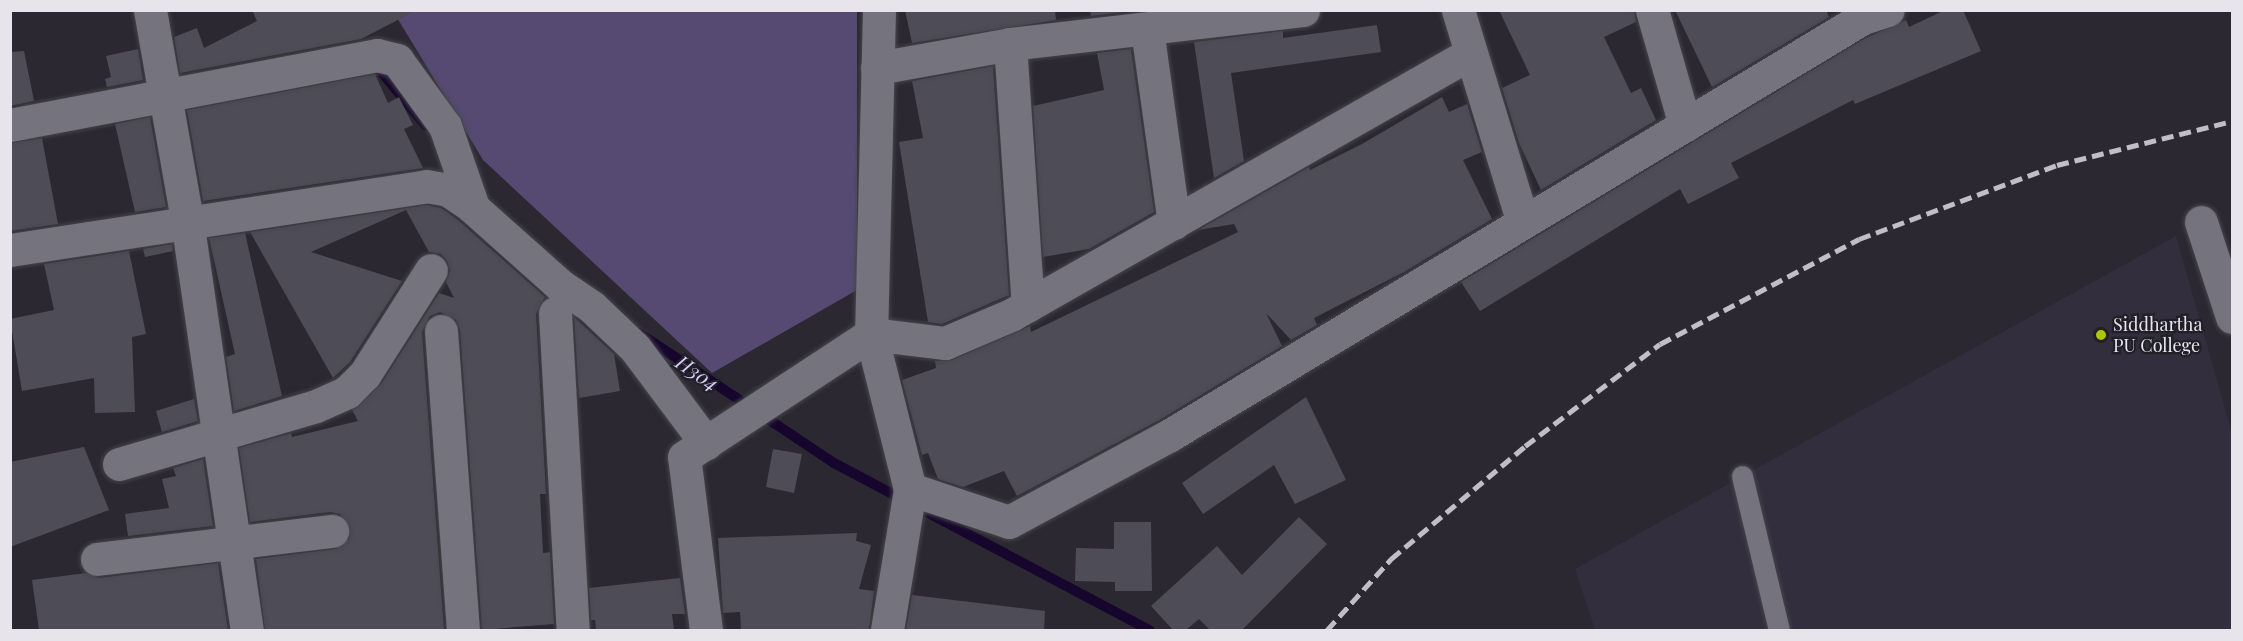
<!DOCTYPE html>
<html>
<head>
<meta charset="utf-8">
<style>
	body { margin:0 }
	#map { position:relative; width:2243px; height:641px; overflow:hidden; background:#2b2831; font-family:"Playfair Display",serif }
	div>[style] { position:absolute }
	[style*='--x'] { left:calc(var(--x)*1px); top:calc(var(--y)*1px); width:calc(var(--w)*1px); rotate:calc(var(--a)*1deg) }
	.built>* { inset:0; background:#322e3d }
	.green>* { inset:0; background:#564a72 }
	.stream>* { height:10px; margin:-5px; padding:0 5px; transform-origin:5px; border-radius:5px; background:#16062d }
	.building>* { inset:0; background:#4e4c56 }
	.roads { filter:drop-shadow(0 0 2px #46444b) drop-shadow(0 0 2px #46444b) }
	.service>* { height:21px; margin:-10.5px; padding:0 10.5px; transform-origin:10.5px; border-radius:10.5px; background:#75737d }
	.minor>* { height:33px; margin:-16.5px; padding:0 16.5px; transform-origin:16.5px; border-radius:16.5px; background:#75737d }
	.rail>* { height:4.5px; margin-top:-2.25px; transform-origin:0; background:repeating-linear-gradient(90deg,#c1bfc5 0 12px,transparent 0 18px) }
	.dots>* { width:16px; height:16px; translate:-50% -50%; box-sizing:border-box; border:3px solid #211f27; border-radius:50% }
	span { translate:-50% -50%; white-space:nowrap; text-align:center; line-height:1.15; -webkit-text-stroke:4.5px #211f27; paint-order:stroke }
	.poi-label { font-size:18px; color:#e7e5eb }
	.left { translate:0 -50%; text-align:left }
	.water-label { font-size:20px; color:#dacefb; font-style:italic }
	.frame { position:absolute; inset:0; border:12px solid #e7e5eb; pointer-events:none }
</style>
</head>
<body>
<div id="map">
	<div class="built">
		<div style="clip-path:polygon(2176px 236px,2232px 433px,2232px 630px,1595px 630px,1575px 569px)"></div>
	</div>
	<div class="green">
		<div style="clip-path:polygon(393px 11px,857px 11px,857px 290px,712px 373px,483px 160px)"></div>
	</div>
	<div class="stream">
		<div style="--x:375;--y:64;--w:80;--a:50.6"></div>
		<div style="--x:639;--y:333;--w:234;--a:33.7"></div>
		<div style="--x:834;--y:463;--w:357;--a:27.9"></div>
	</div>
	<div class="building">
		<div style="clip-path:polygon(252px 10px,417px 10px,361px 39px,180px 73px,174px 37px,197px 28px,204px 48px,257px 21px)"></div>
		<div style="clip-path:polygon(905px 10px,1055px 10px,1056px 20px,912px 43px)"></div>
		<div style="clip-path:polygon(1090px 10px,1131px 10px,1131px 11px,1091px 16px)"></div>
		<div style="clip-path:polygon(1499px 10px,1634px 10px,1636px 22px,1604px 37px,1631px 93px,1641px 88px,1656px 120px,1541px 190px,1519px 143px,1502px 88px,1530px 75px)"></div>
		<div style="clip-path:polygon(1675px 10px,1826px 10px,1829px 17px,1712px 87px)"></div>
		<div style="clip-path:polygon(1945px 10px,1963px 10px,1981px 51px,1855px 104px,1853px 100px,1731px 163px,1739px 178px,1688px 204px,1680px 189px,1480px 311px,1461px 282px,1864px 39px,1906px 20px,1909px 27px)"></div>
		<div style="clip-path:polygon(1377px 25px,1381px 52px,1231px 73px,1244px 161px,1214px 178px,1194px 42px,1283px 31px,1283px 38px)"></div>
		<div style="clip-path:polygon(138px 49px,143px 80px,107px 87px,105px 79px,111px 77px,106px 56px)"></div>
		<div style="clip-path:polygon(1131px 49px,1154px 212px,1089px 249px,1043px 257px,1033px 106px,1104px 90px,1097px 53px)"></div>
		<div style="clip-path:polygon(24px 51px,34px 101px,10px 106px,10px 52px)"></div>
		<div style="clip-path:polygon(993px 66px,1009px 295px,942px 324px,928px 322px,899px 142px,923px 138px,912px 81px)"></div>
		<div style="clip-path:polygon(375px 74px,388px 103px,399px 97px,413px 125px,404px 129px,423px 168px,203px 201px,187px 110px)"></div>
		<div style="clip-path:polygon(1442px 97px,1449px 112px,1467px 104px,1482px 152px,1463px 160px,1492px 219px,1404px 272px,1314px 318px,1317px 325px,1291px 340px,1266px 313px,1282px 346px,1161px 419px,1017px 496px,1004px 471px,963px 487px,938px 479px,928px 453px,922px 455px,902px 380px,936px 368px,935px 361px,952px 360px,1030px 326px,1031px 332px,1238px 232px,1234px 224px,1198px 230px,1309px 167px,1310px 170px,1362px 144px)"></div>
		<div style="clip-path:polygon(150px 117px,166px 207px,135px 212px,115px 124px)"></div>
		<div style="clip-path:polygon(42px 138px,58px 224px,10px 231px,10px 143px)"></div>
		<div style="clip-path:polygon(426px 205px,441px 208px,458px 220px,545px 297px,536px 314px,546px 494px,540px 494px,543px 553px,550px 552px,554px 624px,482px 630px,460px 330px,456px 320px,440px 312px,430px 316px,422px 332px,444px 630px,265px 630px,256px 559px,335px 549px,349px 539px,350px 528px,340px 514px,330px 512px,250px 522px,239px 448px,291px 433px,292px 437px,358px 421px,352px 410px,381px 384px,439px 293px,454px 298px,446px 282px,450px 271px,447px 261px,441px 254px,429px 252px,406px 210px,311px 252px,402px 281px,350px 362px,333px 378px,250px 232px)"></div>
		<div style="clip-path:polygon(245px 233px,282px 396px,234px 411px,226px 357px,235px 354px,209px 238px)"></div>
		<div style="clip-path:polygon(172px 244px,173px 251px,145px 257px,143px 249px)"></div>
		<div style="clip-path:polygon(129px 251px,146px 334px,132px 337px,135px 412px,95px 413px,94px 378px,22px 391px,10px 319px,54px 310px,44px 264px)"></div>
		<div style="clip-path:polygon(574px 317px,614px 354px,620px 391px,579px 398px)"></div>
		<div style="clip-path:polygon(1306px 397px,1346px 480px,1295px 504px,1274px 465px,1203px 514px,1182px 483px)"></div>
		<div style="clip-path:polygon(194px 399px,198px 421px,162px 432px,156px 411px)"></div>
		<div style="clip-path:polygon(84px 447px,109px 510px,10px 547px,10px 462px)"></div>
		<div style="clip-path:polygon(773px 449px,802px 454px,794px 493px,766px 487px)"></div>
		<div style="clip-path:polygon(203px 459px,213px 526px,128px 536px,125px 514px,169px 508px,162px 479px,176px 476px,173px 468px)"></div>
		<div style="clip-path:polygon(1299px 517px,1327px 544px,1242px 630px,1210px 630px,1199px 619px,1186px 630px,1173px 630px,1151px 606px,1217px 546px,1242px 575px)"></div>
		<div style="clip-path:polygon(1114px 522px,1151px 522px,1152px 591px,1115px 591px,1115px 582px,1075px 581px,1076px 548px,1114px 549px)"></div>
		<div style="clip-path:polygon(857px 533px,856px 541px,871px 545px,859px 589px,874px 591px,869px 630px,741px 630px,740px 612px,723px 613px,718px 538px)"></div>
		<div style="clip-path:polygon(218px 563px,228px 630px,39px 630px,32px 580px,86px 573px,99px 578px)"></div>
		<div style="clip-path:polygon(680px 578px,685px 614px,672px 614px,674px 630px,596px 630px,595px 620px,591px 620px,589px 588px)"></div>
		<div style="clip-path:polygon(912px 595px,1045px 611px,1044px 630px,906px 630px)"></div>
	</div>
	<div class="roads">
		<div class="service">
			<div style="--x:1742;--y:476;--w:158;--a:76.5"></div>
		</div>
		<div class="minor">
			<div style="--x:150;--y:10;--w:213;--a:80"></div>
			<div style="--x:187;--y:220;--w:414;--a:81.7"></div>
			<div style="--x:879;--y:10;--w:324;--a:91.4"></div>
			<div style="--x:871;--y:334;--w:75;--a:6.9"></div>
			<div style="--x:945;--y:343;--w:72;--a:-23"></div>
			<div style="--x:1011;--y:315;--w:529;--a:-29.66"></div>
			<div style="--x:1458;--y:10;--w:222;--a:73"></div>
			<div style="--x:1652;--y:10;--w:120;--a:74"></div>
			<div style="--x:1147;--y:29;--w:196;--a:82.1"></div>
			<div style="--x:1010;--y:44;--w:262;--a:86.1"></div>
			<div style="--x:877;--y:68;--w:135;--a:-10.2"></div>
			<div style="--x:1010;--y:44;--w:295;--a:-6.6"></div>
			<div style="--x:10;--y:125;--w:374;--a:-10.8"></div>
			<div style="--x:377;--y:55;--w:21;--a:14"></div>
			<div style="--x:397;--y:60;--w:82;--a:54"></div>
			<div style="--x:445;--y:126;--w:86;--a:70.9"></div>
			<div style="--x:2201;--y:222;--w:100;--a:71.9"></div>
			<div style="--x:10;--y:250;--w:421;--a:-8.7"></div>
			<div style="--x:426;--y:186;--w:22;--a:10"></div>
			<div style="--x:448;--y:190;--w:27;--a:34"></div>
			<div style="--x:470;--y:205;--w:122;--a:41.7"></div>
			<div style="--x:561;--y:286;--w:37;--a:34"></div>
			<div style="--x:592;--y:307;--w:59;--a:43.6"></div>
			<div style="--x:635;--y:348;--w:119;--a:53.2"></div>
			<div style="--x:555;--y:313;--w:318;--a:86.8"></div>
			<div style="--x:441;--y:331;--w:300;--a:85.8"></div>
			<div style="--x:119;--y:464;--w:205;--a:-16.4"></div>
			<div style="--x:316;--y:406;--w:34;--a:-24"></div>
			<div style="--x:347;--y:392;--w:25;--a:-45"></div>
			<div style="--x:365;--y:374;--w:123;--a:-57.6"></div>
			<div style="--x:97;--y:559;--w:237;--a:-6.8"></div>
			<div style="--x:706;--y:630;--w:174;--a:-97.2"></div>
			<div style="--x:684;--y:457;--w:224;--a:-33.3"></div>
			<div style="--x:871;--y:334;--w:160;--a:75.9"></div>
			<div style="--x:910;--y:489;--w:104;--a:18.4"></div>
			<div style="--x:1009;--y:522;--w:183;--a:-28.4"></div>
			<div style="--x:1170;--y:435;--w:809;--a:-31.04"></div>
			<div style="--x:1863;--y:18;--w:26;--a:-18"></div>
			<div style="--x:887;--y:630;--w:143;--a:-80.7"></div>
		</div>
	</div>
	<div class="rail">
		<div style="--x:1327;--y:630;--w:96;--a:-48"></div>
		<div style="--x:1391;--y:559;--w:175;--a:-40.1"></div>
		<div style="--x:1525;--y:446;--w:169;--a:-37.1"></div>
		<div style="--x:1660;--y:344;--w:225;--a:-27.8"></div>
		<div style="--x:1859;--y:239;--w:211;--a:-20.5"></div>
		<div style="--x:2057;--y:165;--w:180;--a:-14.1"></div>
	</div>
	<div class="dots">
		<div style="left:2101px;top:335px;background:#afc507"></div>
	</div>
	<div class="poi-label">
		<span class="left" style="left:2113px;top:335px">Siddhartha<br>PU College</span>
	</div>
	<div class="water-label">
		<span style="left:698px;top:372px;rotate:34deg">H304</span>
	</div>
	<div class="frame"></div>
</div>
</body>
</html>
